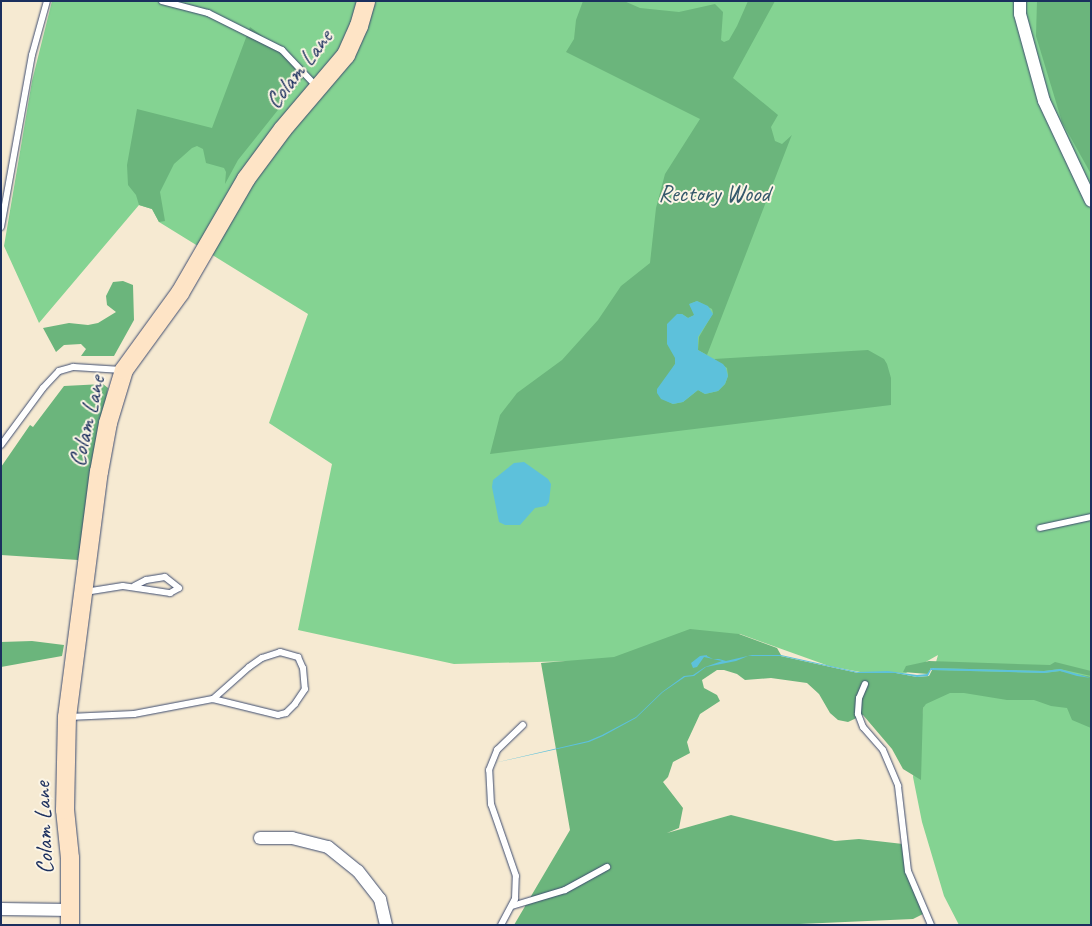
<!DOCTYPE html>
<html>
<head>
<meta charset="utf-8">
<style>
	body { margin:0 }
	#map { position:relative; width:1092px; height:926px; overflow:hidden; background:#f6ead2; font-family:Caveat,sans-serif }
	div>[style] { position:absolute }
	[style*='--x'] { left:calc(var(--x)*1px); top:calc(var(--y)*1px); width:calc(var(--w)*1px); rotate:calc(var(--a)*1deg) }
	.green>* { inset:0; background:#84d392 }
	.forest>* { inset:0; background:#6bb57c }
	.water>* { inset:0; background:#5dc1db }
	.roads { filter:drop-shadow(0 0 1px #3c4b6f) drop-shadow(0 0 1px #3c4b6f) }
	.lane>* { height:6px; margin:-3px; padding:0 3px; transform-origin:3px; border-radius:3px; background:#fff }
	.street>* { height:12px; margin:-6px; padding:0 6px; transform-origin:6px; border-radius:6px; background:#fff }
	.secondary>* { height:18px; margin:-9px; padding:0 9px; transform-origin:9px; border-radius:9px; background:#fee4c6 }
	span { translate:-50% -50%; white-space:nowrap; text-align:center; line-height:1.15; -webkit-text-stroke:4px #fcf5e5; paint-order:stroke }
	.street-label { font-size:24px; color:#1b2f5e }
	.park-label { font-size:24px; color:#35586b }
	.frame { position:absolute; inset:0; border:2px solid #1b2f5e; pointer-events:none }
</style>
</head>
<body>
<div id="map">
	<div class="green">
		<div style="clip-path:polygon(52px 1px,1091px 1px,1091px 925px,959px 925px,944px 896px,922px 822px,913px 777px,923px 708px,938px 655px,906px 673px,860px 672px,829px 666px,740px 634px,613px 660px,454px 664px,298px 630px,332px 464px,269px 423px,308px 314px,159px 222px,152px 209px,139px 205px,39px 323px,4px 246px,32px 81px)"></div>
	</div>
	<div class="forest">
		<div style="clip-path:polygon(583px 1px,624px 1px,640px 8px,679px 12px,715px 4px,723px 12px,721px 40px,724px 42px,729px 40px,737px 26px,748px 1px,775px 1px,733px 78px,778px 115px,771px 127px,775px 141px,782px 144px,792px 135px,791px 137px,707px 355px,698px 350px,699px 337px,713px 313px,712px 309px,697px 301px,690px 304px,695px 315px,688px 318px,682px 314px,677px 314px,675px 364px,661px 398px,673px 404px,683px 402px,698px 390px,705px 394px,718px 391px,725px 384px,728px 376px,727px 368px,714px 359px,868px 350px,884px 359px,887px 364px,891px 378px,891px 405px,490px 454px,500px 415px,517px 393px,562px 360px,598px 320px,621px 286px,650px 263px,656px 208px,665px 174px,700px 119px,566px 52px,574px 39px,576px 20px)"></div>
		<div style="clip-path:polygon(1037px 1px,1091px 1px,1091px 174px,1062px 122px,1036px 36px)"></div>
		<div style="clip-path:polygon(250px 27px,261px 35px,305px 76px,238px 160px,225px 184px,226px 172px,224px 168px,206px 163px,203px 149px,197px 146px,192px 148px,174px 164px,160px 192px,165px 221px,159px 222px,152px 209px,139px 205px,136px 195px,128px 185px,127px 165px,137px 109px,212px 128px)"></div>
		<div style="clip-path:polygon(123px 281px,133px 285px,134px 320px,114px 356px,81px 356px,86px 349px,81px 344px,64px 345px,56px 352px,43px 328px,69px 323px,88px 325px,98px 323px,116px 312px,107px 305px,106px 296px,113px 282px)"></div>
		<div style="clip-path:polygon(103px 384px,108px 388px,78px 560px,1px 555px,1px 467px,30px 425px,33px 427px,64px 386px)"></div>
		<div style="clip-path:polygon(690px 629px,739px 634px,777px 648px,781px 655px,776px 655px,858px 673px,896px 673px,917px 677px,929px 676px,932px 670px,1044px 673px,1060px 671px,1091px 677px,1091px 728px,1072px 720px,1067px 708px,1051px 706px,1034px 700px,1007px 700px,964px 693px,950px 693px,926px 704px,923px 708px,921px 780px,903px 769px,892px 749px,863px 715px,848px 722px,838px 720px,830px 713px,819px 694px,807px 683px,771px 678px,745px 680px,737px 674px,724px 670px,717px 670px,702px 680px,704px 688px,717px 695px,720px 701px,700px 714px,687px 742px,690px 753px,673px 762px,668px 777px,663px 782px,683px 808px,679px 828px,667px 833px,731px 815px,835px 841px,859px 839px,903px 844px,909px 877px,925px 913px,913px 919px,777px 925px,514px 925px,570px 830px,541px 663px,614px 657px)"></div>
		<div style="clip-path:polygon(32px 641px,64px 645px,62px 656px,1px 667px,1px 642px)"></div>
		<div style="clip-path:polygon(929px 661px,1050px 665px,1055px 662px,1091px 671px,1091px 676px,1060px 669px,1044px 671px,931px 668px,928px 674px,903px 672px,906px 666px)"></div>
	</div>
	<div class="water">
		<div style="clip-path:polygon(697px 301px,708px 306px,713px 314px,698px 337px,698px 350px,723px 364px,726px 368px,728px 376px,725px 384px,718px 391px,705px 394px,698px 390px,683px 402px,673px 404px,661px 399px,657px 393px,657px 389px,675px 364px,675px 358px,667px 344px,667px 324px,677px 314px,682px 314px,688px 318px,694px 315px,689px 304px)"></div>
		<div style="clip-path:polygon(524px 462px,548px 479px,551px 484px,549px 502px,546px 506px,535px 508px,520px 525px,505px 525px,499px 522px,492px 487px,493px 480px,514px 463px)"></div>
		<div style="clip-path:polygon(707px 652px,707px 656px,713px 659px,719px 659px,726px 661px,752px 655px,781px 655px,858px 672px,888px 671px,917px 675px,927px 674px,931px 668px,1044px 671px,1060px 669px,1091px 678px,1077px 676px,1060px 671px,1044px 673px,931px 670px,928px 676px,917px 677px,895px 673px,858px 673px,781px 656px,748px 656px,736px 661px,706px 667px,694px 676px,685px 677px,663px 692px,636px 718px,603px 736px,589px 742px,494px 763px,588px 741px,602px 735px,636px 717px,662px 692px,684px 676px,693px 675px,705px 667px,722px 661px,704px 657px,697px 667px,693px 668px,691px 663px,700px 656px,707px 655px)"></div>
	</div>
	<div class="roads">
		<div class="lane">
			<div style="--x:162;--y:1;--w:48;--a:14.6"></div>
			<div style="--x:208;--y:13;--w:83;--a:26.6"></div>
			<div style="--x:282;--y:50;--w:51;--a:46.6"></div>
			<div style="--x:1;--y:227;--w:175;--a:-79.8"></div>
			<div style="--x:32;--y:55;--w:56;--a:-74.5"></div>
			<div style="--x:1;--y:445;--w:71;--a:-53.6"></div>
			<div style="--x:43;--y:388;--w:23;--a:-47"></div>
			<div style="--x:59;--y:371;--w:15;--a:-16"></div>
			<div style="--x:73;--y:367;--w:50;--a:3.4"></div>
			<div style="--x:1040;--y:528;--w:52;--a:-12.2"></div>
			<div style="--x:85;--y:592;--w:38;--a:-9"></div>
			<div style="--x:123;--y:586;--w:48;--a:8.5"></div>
			<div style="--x:170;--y:593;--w:10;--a:-29"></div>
			<div style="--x:179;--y:588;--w:18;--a:-142"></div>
			<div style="--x:165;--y:577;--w:19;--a:171"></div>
			<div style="--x:146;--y:580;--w:13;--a:153"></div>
			<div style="--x:865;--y:684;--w:15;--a:113"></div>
			<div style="--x:859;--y:698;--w:16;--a:94"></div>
			<div style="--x:858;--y:714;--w:14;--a:69"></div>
			<div style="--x:863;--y:727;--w:30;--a:49"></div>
			<div style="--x:883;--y:750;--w:39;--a:67"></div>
			<div style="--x:898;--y:786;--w:86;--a:83.3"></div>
			<div style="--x:908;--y:871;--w:59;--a:66.9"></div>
			<div style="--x:69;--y:717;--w:65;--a:-2.6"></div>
			<div style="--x:134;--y:714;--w:80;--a:-10.8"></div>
			<div style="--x:213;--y:699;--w:48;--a:-41.6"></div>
			<div style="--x:249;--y:667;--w:16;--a:-35"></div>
			<div style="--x:262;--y:658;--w:19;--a:-18"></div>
			<div style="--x:280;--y:652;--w:19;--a:16"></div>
			<div style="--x:298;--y:657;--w:12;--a:66"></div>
			<div style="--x:303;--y:668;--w:21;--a:85"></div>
			<div style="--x:305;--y:689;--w:18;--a:124"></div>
			<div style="--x:295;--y:704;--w:13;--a:135"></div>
			<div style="--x:286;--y:713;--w:8;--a:166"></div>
			<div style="--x:278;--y:715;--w:67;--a:-166.2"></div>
			<div style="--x:512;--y:906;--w:55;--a:-16.8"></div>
			<div style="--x:565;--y:890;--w:48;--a:-28.7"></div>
			<div style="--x:501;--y:925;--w:30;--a:-62"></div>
			<div style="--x:515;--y:899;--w:23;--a:-88"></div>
			<div style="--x:516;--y:876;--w:76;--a:-109.1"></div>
			<div style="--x:491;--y:804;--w:34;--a:-93"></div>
			<div style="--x:489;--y:770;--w:22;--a:-68"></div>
			<div style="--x:497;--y:750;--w:36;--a:-44"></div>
		</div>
		<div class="street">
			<div style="--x:1020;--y:1;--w:13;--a:90"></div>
			<div style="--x:1020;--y:14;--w:90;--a:74.6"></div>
			<div style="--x:1044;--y:101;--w:110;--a:64.8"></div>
			<div style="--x:260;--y:838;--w:32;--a:0"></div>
			<div style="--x:292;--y:838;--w:37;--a:14"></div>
			<div style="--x:328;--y:847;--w:38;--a:39"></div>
			<div style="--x:358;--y:871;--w:36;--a:52"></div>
			<div style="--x:380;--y:899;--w:27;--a:77"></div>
			<div style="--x:1;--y:909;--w:69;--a:0.8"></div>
		</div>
		<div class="secondary">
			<div style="--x:70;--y:925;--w:67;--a:-90"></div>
			<div style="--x:70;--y:858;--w:48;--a:-95.9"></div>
			<div style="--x:65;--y:810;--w:93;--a:-88.8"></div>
			<div style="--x:67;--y:717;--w:247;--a:-82.6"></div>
			<div style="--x:99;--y:472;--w:50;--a:-79.6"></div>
			<div style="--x:108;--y:423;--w:55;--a:-73.2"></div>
			<div style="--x:124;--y:370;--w:95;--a:-54"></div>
			<div style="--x:180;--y:293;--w:132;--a:-59.9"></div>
			<div style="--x:246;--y:179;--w:62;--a:-53.5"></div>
			<div style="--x:283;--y:129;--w:97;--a:-49.6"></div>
			<div style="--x:346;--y:55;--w:32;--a:-66"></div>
			<div style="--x:359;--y:26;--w:26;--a:-74"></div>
		</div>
	</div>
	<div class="street-label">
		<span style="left:299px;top:69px;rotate:-52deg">Colam Lane</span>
		<span style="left:87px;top:421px;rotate:-77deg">Colam Lane</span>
		<span style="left:44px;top:828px;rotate:-92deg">Colam Lane</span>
	</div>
	<div class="park-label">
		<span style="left:714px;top:194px">Rectory Wood</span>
	</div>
	<div class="frame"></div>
</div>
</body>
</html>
